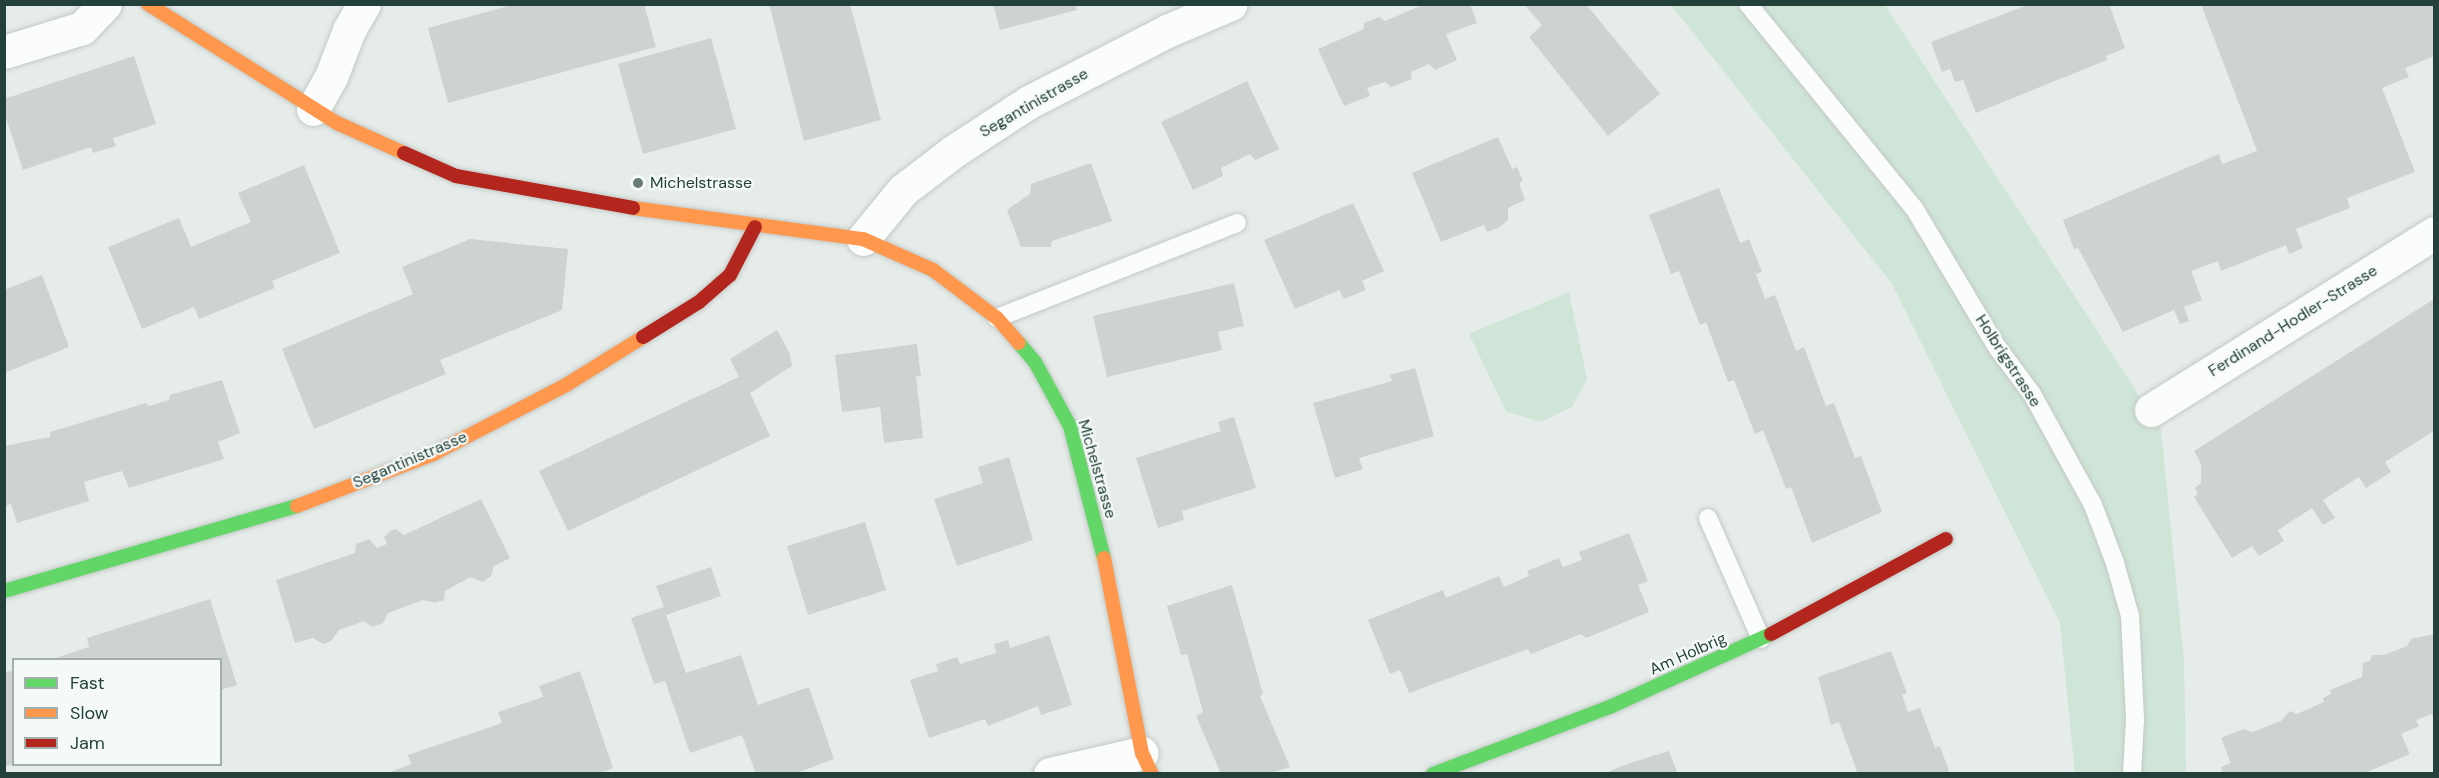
<!DOCTYPE html>
<html>
<head>
<meta charset="utf-8">
<style>
	body { margin:0 }
	#map { position:relative; width:2439px; height:778px; overflow:hidden; background:#e6ece9; font-family:"DM Sans",sans-serif }
	div>[style] { position:absolute }
	[style*='--x'] { left:calc(var(--x)*1px); top:calc(var(--y)*1px); width:calc(var(--w)*1px); rotate:calc(var(--a)*1deg) }
	.green>* { inset:0; background:#cfe5d7 }
	.building>* { inset:0; background:#ced3d1 }
	.roads { filter:drop-shadow(0 0 2px #c3c9c6) drop-shadow(0 0 2px #c3c9c6) }
	.lane>* { height:18px; margin:-9px; padding:0 9px; transform-origin:9px; border-radius:9px; background:#fbfcfc }
	.street>* { height:33px; margin:-16.5px; padding:0 16.5px; transform-origin:16.5px; border-radius:16.5px; background:#fbfcfc }
	.fast>* { height:14px; margin:-7px; padding:0 7px; transform-origin:7px; border-radius:7px; background:#63d668 }
	.slow>* { height:14px; margin:-7px; padding:0 7px; transform-origin:7px; border-radius:7px; background:#ff974d }
	.jam>* { height:14px; margin:-7px; padding:0 7px; transform-origin:7px; border-radius:7px; background:#b3261e }
	.dots>* { width:16px; height:16px; translate:-50% -50%; box-sizing:border-box; border:3px solid #f5faf8; border-radius:50% }
	span { translate:-50% -50%; white-space:nowrap; text-align:center; line-height:1.15; -webkit-text-stroke:4.5px #f5faf8; paint-order:stroke }
	.street-label { font-size:16px; color:#23403a }
	.poi-label { font-size:16px; color:#23403a }
	.left { translate:0 -50%; text-align:left }
	.frame { position:absolute; inset:0; border:6px solid #23403a; pointer-events:none }
	.legend { position:absolute; left:12px; top:658px; width:210px; height:108px; box-sizing:border-box; background:#f5faf8; border:2px solid #a1b0ac; margin:0; padding:8px 10px; list-style:none; font-size:18px; color:#23403a }
	.legend li { display:flex; align-items:center; gap:12px; height:30px }
	.legend b { width:30px; border:2px solid #a1b0ac }
</style>
</head>
<body>
<div id="map">
	<div class="green">
		<div style="clip-path:polygon(1671px 5px,1885px 5px,2161px 429px,2184px 661px,2186px 773px,2075px 773px,2060px 623px,1892px 284px)"></div>
		<div style="clip-path:polygon(1569px 292px,1587px 379px,1572px 407px,1541px 422px,1506px 411px,1469px 334px)"></div>
	</div>
	<div class="building">
		<div style="clip-path:polygon(515px 4px,644px 4px,656px 47px,448px 103px,428px 28px)"></div>
		<div style="clip-path:polygon(769px 4px,850px 4px,881px 120px,804px 141px)"></div>
		<div style="clip-path:polygon(993px 4px,1076px 4px,1077px 10px,1000px 30px)"></div>
		<div style="clip-path:polygon(1425px 4px,1470px 4px,1477px 23px,1446px 34px,1457px 60px,1435px 70px,1429px 64px,1411px 72px,1412px 79px,1391px 87px,1385px 82px,1367px 88px,1370px 96px,1344px 106px,1318px 49px,1364px 29px,1364px 23px,1379px 17px,1385px 21px)"></div>
		<div style="clip-path:polygon(1524px 4px,1586px 4px,1660px 94px,1608px 136px,1529px 37px,1542px 25px)"></div>
		<div style="clip-path:polygon(2030px 4px,2109px 4px,2125px 48px,2106px 56px,2107px 60px,1976px 113px,1963px 80px,1955px 82px,1950px 69px,1942px 72px,1931px 42px)"></div>
		<div style="clip-path:polygon(2201px 4px,2434px 4px,2434px 56px,2405px 68px,2409px 77px,2382px 88px,2415px 172px,2347px 198px,2350px 208px,2296px 229px,2303px 248px,2289px 254px,2286px 245px,2221px 271px,2218px 261px,2191px 271px,2202px 300px,2184px 307px,2189px 321px,2180px 324px,2174px 310px,2123px 332px,2078px 248px,2074px 249px,2063px 220px,2219px 154px,2222px 164px,2257px 151px)"></div>
		<div style="clip-path:polygon(711px 38px,736px 129px,643px 154px,618px 64px)"></div>
		<div style="clip-path:polygon(134px 56px,156px 124px,113px 138px,116px 146px,93px 153px,91px 147px,23px 170px,4px 112px,4px 99px)"></div>
		<div style="clip-path:polygon(1247px 81px,1279px 149px,1255px 160px,1250px 154px,1221px 168px,1223px 176px,1193px 190px,1161px 122px)"></div>
		<div style="clip-path:polygon(1498px 137px,1512px 169px,1517px 167px,1523px 181px,1519px 183px,1525px 200px,1508px 208px,1508px 220px,1498px 228px,1487px 232px,1484px 225px,1441px 242px,1412px 173px)"></div>
		<div style="clip-path:polygon(1091px 163px,1112px 221px,1052px 241px,1051px 247px,1021px 247px,1007px 210px,1030px 194px,1031px 184px)"></div>
		<div style="clip-path:polygon(304px 165px,340px 253px,272px 281px,275px 288px,199px 319px,194px 307px,142px 329px,108px 247px,179px 218px,191px 247px,251px 222px,238px 193px)"></div>
		<div style="clip-path:polygon(1719px 188px,1740px 243px,1749px 239px,1762px 272px,1756px 274px,1765px 299px,1775px 295px,1796px 351px,1804px 347px,1826px 406px,1834px 403px,1855px 458px,1861px 456px,1882px 512px,1812px 543px,1791px 487px,1786px 489px,1763px 430px,1755px 434px,1734px 380px,1728px 382px,1706px 322px,1700px 325px,1679px 271px,1671px 274px,1649px 215px)"></div>
		<div style="clip-path:polygon(1353px 203px,1384px 271px,1362px 281px,1366px 290px,1344px 299px,1339px 290px,1295px 309px,1264px 240px)"></div>
		<div style="clip-path:polygon(470px 239px,568px 249px,562px 310px,440px 360px,446px 374px,314px 429px,282px 349px,413px 294px,402px 267px)"></div>
		<div style="clip-path:polygon(42px 275px,69px 347px,4px 373px,4px 290px)"></div>
		<div style="clip-path:polygon(1234px 283px,1244px 326px,1218px 332px,1222px 350px,1107px 377px,1093px 316px)"></div>
		<div style="clip-path:polygon(2434px 299px,2434px 431px,2385px 462px,2391px 472px,2366px 488px,2359px 477px,2323px 500px,2335px 518px,2323px 525px,2312px 508px,2278px 530px,2284px 541px,2259px 556px,2252px 546px,2232px 558px,2194px 497px,2198px 494px,2195px 488px,2201px 483px,2201px 464px,2194px 451px)"></div>
		<div style="clip-path:polygon(777px 330px,790px 354px,792px 366px,750px 393px,770px 436px,568px 531px,539px 471px,739px 377px,730px 359px)"></div>
		<div style="clip-path:polygon(917px 344px,921px 376px,916px 376px,923px 438px,884px 443px,880px 407px,842px 412px,835px 355px)"></div>
		<div style="clip-path:polygon(1415px 368px,1434px 436px,1359px 458px,1363px 469px,1335px 478px,1313px 403px,1392px 381px,1390px 375px)"></div>
		<div style="clip-path:polygon(222px 380px,240px 433px,218px 442px,224px 459px,129px 488px,122px 471px,84px 482px,89px 501px,17px 523px,11px 504px,4px 506px,4px 446px,50px 437px,50px 432px,146px 403px,149px 406px,169px 400px,170px 395px)"></div>
		<div style="clip-path:polygon(1234px 417px,1256px 488px,1182px 511px,1184px 520px,1158px 528px,1136px 458px,1221px 431px,1218px 422px)"></div>
		<div style="clip-path:polygon(1009px 457px,1033px 540px,957px 566px,934px 499px,983px 483px,978px 467px)"></div>
		<div style="clip-path:polygon(481px 499px,510px 558px,494px 566px,491px 576px,483px 582px,470px 577px,445px 591px,444px 600px,435px 603px,423px 600px,388px 613px,383px 623px,372px 627px,364px 621px,339px 630px,331px 641px,323px 644px,313px 638px,295px 643px,276px 580px,355px 553px,356px 544px,369px 539px,377px 548px,387px 544px,384px 537px,390px 531px,396px 529px,404px 535px)"></div>
		<div style="clip-path:polygon(865px 522px,886px 590px,808px 615px,787px 546px)"></div>
		<div style="clip-path:polygon(1629px 533px,1648px 581px,1638px 585px,1649px 612px,1586px 638px,1581px 634px,1531px 654px,1528px 649px,1409px 693px,1400px 670px,1390px 674px,1368px 620px,1443px 590px,1446px 598px,1499px 576px,1504px 587px,1529px 576px,1527px 571px,1559px 558px,1563px 567px,1582px 560px,1579px 552px)"></div>
		<div style="clip-path:polygon(711px 567px,721px 596px,666px 615px,686px 673px,741px 655px,758px 705px,809px 687px,834px 759px,794px 774px,756px 774px,742px 735px,690px 753px,665px 681px,654px 684px,631px 618px,664px 607px,656px 586px)"></div>
		<div style="clip-path:polygon(1232px 585px,1263px 694px,1260px 696px,1290px 767px,1268px 774px,1221px 774px,1196px 716px,1203px 712px,1187px 654px,1181px 655px,1167px 606px)"></div>
		<div style="clip-path:polygon(210px 599px,237px 685px,220px 690px,220px 660px,50px 660px,89px 647px,87px 638px)"></div>
		<div style="clip-path:polygon(2434px 634px,2434px 720px,2432px 714px,2416px 720px,2419px 726px,2401px 734px,2410px 754px,2362px 774px,2223px 774px,2221px 767px,2231px 763px,2221px 738px,2243px 729px,2252px 732px,2281px 721px,2290px 711px,2297px 714px,2324px 702px,2323px 698px,2331px 694px,2330px 690px,2362px 677px,2363px 663px,2370px 661px,2372px 655px,2384px 655px,2407px 646px,2411px 639px)"></div>
		<div style="clip-path:polygon(1049px 635px,1072px 705px,1041px 715px,1038px 706px,988px 726px,985px 719px,929px 738px,910px 680px,938px 671px,936px 664px,957px 657px,960px 664px,996px 653px,994px 644px,1008px 640px,1010px 648px)"></div>
		<div style="clip-path:polygon(1891px 651px,1907px 693px,1902px 695px,1908px 712px,1920px 708px,1935px 748px,1940px 746px,1950px 774px,1858px 774px,1839px 722px,1831px 725px,1818px 677px)"></div>
		<div style="clip-path:polygon(14px 670px,14px 764px,4px 767px,4px 673px)"></div>
		<div style="clip-path:polygon(580px 671px,613px 768px,598px 774px,385px 774px,411px 764px,408px 755px,502px 723px,498px 712px,543px 697px,539px 686px)"></div>
		<div style="clip-path:polygon(1669px 751px,1678px 774px,1603px 774px,1630px 763px)"></div>
	</div>
	<div class="roads">
		<div class="lane">
			<div style="--x:1748;--y:4;--w:263;--a:50.9"></div>
			<div style="--x:1914;--y:208;--w:162;--a:59.2"></div>
			<div style="--x:1997;--y:347;--w:59;--a:53.3"></div>
			<div style="--x:2032;--y:394;--w:127;--a:61.2"></div>
			<div style="--x:2093;--y:505;--w:62;--a:69.2"></div>
			<div style="--x:2115;--y:563;--w:55;--a:74.2"></div>
			<div style="--x:2130;--y:616;--w:103;--a:87.2"></div>
			<div style="--x:2135;--y:719;--w:55;--a:93.1"></div>
			<div style="--x:997;--y:318;--w:258;--a:-21.6"></div>
			<div style="--x:1708;--y:518;--w:132;--a:66.3"></div>
		</div>
		<div class="street">
			<div style="--x:4;--y:52;--w:82;--a:-17.1"></div>
			<div style="--x:82;--y:28;--w:33;--a:-46"></div>
			<div style="--x:313;--y:109;--w:37;--a:-61"></div>
			<div style="--x:331;--y:77;--w:50;--a:-69"></div>
			<div style="--x:349;--y:30;--w:30;--a:-60"></div>
			<div style="--x:863;--y:239;--w:63;--a:-50.8"></div>
			<div style="--x:903;--y:190;--w:64;--a:-37.4"></div>
			<div style="--x:954;--y:151;--w:90;--a:-33.2"></div>
			<div style="--x:1029;--y:102;--w:155;--a:-27.2"></div>
			<div style="--x:1167;--y:31;--w:69;--a:-22.9"></div>
			<div style="--x:2151;--y:410;--w:334;--a:-32"></div>
			<div style="--x:1050;--y:774;--w:94;--a:-12.9"></div>
		</div>
		<div class="fast">
			<div style="--x:1019;--y:343;--w:25;--a:50"></div>
			<div style="--x:1035;--y:362;--w:73;--a:61.3"></div>
			<div style="--x:1070;--y:426;--w:136;--a:75.6"></div>
			<div style="--x:4;--y:591;--w:305;--a:-16.2"></div>
			<div style="--x:1433;--y:774;--w:191;--a:-20.8"></div>
			<div style="--x:1612;--y:706;--w:175;--a:-24.4"></div>
		</div>
		<div class="slow">
			<div style="--x:148;--y:4;--w:223;--a:32.2"></div>
			<div style="--x:337;--y:123;--w:73;--a:24.1"></div>
			<div style="--x:633;--y:208;--w:232;--a:7.7"></div>
			<div style="--x:863;--y:239;--w:77;--a:23.9"></div>
			<div style="--x:933;--y:270;--w:80;--a:36.9"></div>
			<div style="--x:997;--y:318;--w:33;--a:49"></div>
			<div style="--x:297;--y:506;--w:146;--a:-20.9"></div>
			<div style="--x:433;--y:454;--w:150;--a:-27.4"></div>
			<div style="--x:566;--y:385;--w:91;--a:-31.9"></div>
			<div style="--x:1104;--y:558;--w:199;--a:79"></div>
			<div style="--x:1142;--y:753;--w:23;--a:65"></div>
		</div>
		<div class="jam">
			<div style="--x:404;--y:153;--w:57;--a:23.9"></div>
			<div style="--x:456;--y:176;--w:180;--a:10.2"></div>
			<div style="--x:643;--y:337;--w:66;--a:-32"></div>
			<div style="--x:699;--y:302;--w:41;--a:-41.1"></div>
			<div style="--x:730;--y:275;--w:54;--a:-62.5"></div>
			<div style="--x:1771;--y:634;--w:199;--a:-28.5"></div>
		</div>
	</div>
	<div class="dots">
		<div style="left:638px;top:183px;background:#677c77"></div>
	</div>
	<div class="street-label">
		<span style="left:1034px;top:103px;rotate:-30deg">Segantinistrasse</span>
		<span style="left:2293px;top:321px;rotate:-32deg">Ferdinand-Hodler-Strasse</span>
		<span style="left:2008px;top:361px;rotate:57deg">Holbrigstrasse</span>
		<span style="left:410px;top:460px;rotate:-23deg">Segantinistrasse</span>
		<span style="left:1097px;top:469px;rotate:74deg">Michelstrasse</span>
		<span style="left:1688px;top:654px;rotate:-24deg">Am Holbrig</span>
	</div>
	<div class="poi-label">
		<span class="left" style="left:650px;top:183px">Michelstrasse</span>
	</div>
	<div class="frame"></div>
	<ul class="legend">
	<li><b style="height:8px;background:#63d668"></b>Fast</li>
	<li><b style="height:8px;background:#ff974d"></b>Slow</li>
	<li><b style="height:8px;background:#b3261e"></b>Jam</li>
	</ul>
</div>
</body>
</html>
